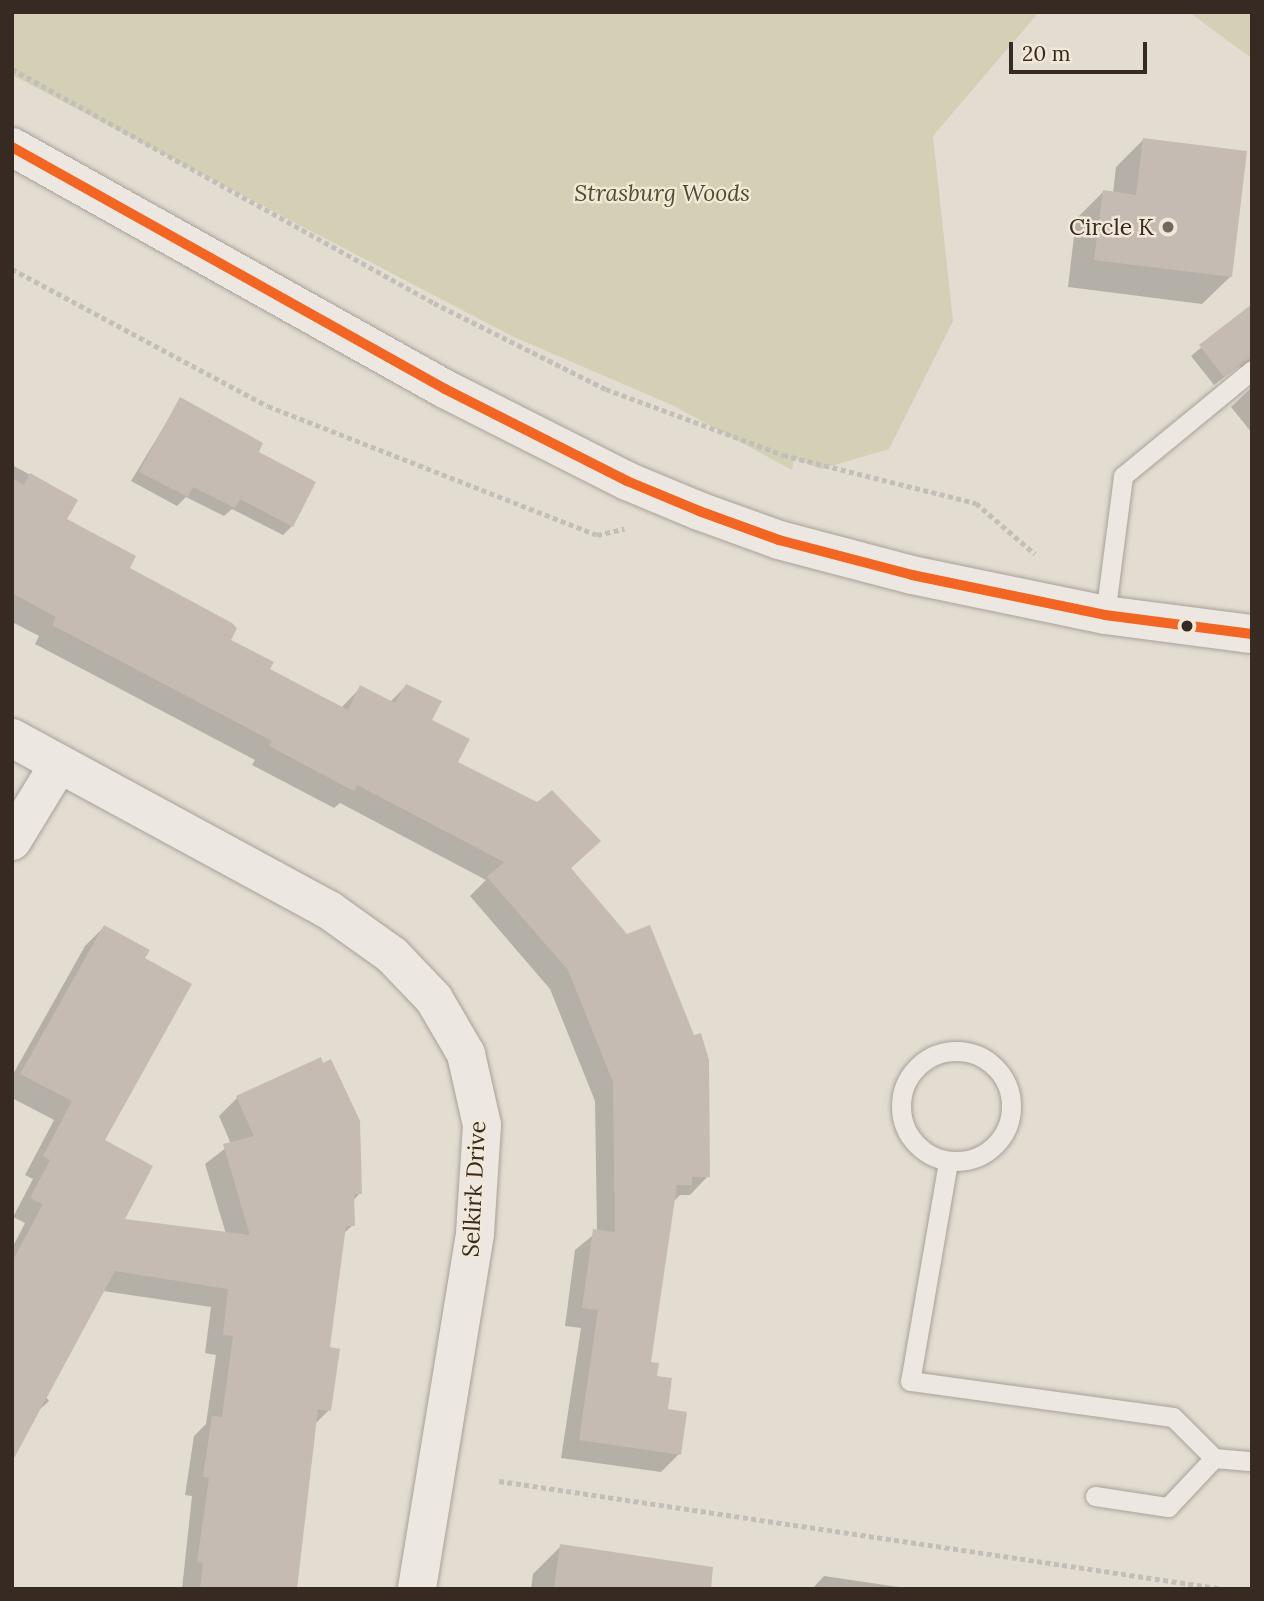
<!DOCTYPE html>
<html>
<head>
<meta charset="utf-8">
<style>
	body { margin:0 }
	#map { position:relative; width:1264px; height:1601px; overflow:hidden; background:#e3dcd1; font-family:Lora,serif }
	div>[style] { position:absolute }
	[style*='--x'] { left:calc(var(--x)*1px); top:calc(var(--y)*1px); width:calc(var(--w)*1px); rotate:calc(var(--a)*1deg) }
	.green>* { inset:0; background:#d3d0b5 }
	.shadow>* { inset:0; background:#0003 }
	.building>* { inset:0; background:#c6bbb2 }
	.path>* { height:4.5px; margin-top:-2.25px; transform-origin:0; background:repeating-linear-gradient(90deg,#c4beb8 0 5px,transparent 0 8.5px) }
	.roads { filter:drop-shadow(0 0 2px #a8a199) drop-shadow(0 0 2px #a8a199) }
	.lane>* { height:19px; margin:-9.5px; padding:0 9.5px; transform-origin:9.5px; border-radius:9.5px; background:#ece8e1 }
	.lane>.ring { margin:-9.5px; padding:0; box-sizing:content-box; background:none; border:19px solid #ece8e1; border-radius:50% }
	.street>* { height:38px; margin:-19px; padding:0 19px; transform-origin:19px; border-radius:19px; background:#ece8e1 }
	.secondary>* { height:38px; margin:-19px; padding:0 19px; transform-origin:19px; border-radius:19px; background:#ece8e1 }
	.bus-1>* { height:10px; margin:-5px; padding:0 5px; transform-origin:5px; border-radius:5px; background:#f26522 }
	.dots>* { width:19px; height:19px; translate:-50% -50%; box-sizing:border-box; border:4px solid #f2e8d8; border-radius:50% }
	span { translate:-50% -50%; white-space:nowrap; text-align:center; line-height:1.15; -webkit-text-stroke:5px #f2e8d8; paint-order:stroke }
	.park-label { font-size:23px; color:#4b512b; font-style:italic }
	.poi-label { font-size:23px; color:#372a22 }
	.right { translate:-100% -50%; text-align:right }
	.street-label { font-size:23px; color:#372a22 }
	.frame { position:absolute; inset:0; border:14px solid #372a22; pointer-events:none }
	.scale { position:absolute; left:1009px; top:42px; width:138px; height:32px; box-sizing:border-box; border:4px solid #372a22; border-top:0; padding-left:9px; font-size:21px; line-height:24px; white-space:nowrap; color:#372a22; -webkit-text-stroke:5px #f2e8d8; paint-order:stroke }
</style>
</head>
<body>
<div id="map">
	<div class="green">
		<div style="clip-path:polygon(12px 12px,1039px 12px,933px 136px,953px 321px,889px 449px,821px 469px,794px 458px,792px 470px,672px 405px,514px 337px,12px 75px)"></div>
		<div style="clip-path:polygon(1189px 12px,1252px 12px,1252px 58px,1239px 49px)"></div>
	</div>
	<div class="shadow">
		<div style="clip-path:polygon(1144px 139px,1230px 277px,1202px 304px,1068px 287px,1076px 219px,1103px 192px,1113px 193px,1116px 167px)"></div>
		<div style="clip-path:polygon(1244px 312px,1252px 321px,1252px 371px,1239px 366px,1214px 385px,1191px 356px)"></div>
		<div style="clip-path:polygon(1252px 387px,1252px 433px,1231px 407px)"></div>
		<div style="clip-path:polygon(180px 400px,292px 526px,283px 535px,232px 509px,224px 516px,186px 497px,177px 506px,131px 481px)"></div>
		<div style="clip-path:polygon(12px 465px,76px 500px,65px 520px,268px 670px,341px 708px,361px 687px,390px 702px,406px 686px,456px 762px,599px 841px,569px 869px,708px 1176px,690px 1195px,680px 1195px,672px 1203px,649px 1363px,679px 1454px,661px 1472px,561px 1458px,581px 1328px,565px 1326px,575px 1250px,597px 1232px,595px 1101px,550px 989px,470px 896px,486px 880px,340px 803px,334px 808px,252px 765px,255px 760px,35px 644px,39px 636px,12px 622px)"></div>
		<div style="clip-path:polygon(104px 927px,143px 959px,103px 1141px,122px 1220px,226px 1234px,205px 1164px,231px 1144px,219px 1116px,237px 1098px,360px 1193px,352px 1202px,353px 1225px,343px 1234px,328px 1349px,329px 1410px,314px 1425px,295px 1589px,182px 1589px,192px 1496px,185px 1495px,194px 1436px,206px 1424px,216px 1355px,205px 1353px,211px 1307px,103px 1291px,46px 1397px,49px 1401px,12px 1435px,12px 1248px,25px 1223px,13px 1217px,33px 1179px,25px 1175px,54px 1120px,12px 1098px,12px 1076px,85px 946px)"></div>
		<div style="clip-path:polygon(561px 1546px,689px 1589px,531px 1589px,533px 1574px)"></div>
		<div style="clip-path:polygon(824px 1576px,912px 1589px,812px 1589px)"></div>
	</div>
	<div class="building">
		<div style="clip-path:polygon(1143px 138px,1247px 151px,1232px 277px,1094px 260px,1103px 190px,1136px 195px)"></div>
		<div style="clip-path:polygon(1252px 304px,1252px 358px,1224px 377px,1199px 345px)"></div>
		<div style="clip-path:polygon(180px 397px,263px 443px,259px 452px,316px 482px,293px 527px,240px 499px,235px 508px,193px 487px,188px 497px,139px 472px)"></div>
		<div style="clip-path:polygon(30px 473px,78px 500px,67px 519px,136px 556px,130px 568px,232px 623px,237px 628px,231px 640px,274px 662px,270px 669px,348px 710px,360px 685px,395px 703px,406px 684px,442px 701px,432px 720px,470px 739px,458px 762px,537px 802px,552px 790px,601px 841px,571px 868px,627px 934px,650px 925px,694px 1035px,701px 1033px,709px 1060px,710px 1177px,692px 1177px,692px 1185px,677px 1185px,651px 1362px,659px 1363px,657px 1376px,672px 1378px,668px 1409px,687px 1412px,681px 1455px,579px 1440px,598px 1310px,582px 1308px,593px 1229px,615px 1232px,613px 1082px,568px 970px,487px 877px,504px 862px,357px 785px,354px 791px,269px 746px,272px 741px,52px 625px,56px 617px,12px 593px,12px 478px,24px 485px)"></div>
		<div style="clip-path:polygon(104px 925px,150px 950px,145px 958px,192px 984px,105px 1140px,153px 1166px,125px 1219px,250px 1235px,223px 1144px,254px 1136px,236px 1096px,321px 1057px,323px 1063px,331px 1059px,360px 1121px,362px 1194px,354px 1194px,355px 1226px,346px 1226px,330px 1347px,340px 1349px,331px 1411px,318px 1409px,297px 1589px,200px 1589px,203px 1563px,197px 1562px,209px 1478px,203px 1477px,212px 1416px,222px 1417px,233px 1336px,223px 1335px,228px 1289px,115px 1271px,12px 1462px,12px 1262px,43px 1204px,30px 1198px,50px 1160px,43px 1156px,72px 1101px,20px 1074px)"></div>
		<div style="clip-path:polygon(560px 1544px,713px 1567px,711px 1589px,554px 1589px)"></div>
	</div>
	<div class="path">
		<div style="--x:12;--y:69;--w:483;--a:29"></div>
		<div style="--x:434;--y:303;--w:192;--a:26.6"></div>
		<div style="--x:606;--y:389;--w:189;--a:20.4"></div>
		<div style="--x:783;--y:455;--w:199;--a:14"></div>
		<div style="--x:976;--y:503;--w:78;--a:40.8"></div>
		<div style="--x:12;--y:269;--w:290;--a:28.2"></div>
		<div style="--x:268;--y:406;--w:353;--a:21.4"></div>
		<div style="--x:597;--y:535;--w:28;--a:-13"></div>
		<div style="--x:499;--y:1481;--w:733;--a:8.47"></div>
	</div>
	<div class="roads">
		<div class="lane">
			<div style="--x:1105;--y:615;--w:140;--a:-82.6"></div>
			<div style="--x:1123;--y:476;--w:167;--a:-39.4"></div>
			<div class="ring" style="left:901px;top:1051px;width:91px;height:91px"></div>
			<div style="--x:948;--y:1162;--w:222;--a:99.8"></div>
			<div style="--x:910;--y:1381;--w:265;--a:7.8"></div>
			<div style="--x:1173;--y:1417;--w:58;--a:45"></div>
			<div style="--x:1214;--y:1458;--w:38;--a:5"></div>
			<div style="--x:1095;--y:1496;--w:74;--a:8.6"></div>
			<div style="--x:1168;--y:1507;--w:67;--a:-46.8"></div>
		</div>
		<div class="street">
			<div style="--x:12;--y:738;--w:361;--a:28.5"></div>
			<div style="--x:329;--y:910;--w:77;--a:35.5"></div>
			<div style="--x:392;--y:955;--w:61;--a:46.3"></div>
			<div style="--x:434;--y:999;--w:64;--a:59.8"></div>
			<div style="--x:466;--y:1054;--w:73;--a:77.3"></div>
			<div style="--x:482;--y:1125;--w:109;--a:93.7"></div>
			<div style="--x:475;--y:1234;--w:360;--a:99.3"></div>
			<div style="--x:12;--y:841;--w:90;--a:-58.6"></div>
		</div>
		<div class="secondary">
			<div style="--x:12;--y:147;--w:496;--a:29.2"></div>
			<div style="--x:445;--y:389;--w:204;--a:26.8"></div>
			<div style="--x:627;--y:481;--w:78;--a:22.6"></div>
			<div style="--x:699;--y:511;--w:85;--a:19.9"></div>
			<div style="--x:779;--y:540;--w:138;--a:14.7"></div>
			<div style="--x:912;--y:575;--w:197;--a:11.7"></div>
			<div style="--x:1105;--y:615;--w:148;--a:7.4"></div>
		</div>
	</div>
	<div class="bus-1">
		<div style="--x:12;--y:147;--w:496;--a:29.2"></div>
		<div style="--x:445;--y:389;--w:204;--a:26.8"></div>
		<div style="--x:627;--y:481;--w:78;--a:22.6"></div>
		<div style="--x:699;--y:511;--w:85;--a:19.9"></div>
		<div style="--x:779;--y:540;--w:138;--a:14.7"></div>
		<div style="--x:912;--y:575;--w:197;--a:11.7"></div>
		<div style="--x:1105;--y:615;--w:148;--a:7.4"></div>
	</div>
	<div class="dots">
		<div style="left:1168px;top:227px;background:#73685f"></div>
		<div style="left:1187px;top:626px;background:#372a22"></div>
	</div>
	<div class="park-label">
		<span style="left:662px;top:193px">Strasburg Woods</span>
	</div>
	<div class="poi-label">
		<span class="right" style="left:1154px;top:227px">Circle K</span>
	</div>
	<div class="street-label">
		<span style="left:474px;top:1189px;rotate:-87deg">Selkirk Drive</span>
	</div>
	<div class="frame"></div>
	<div class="scale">20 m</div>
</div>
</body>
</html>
